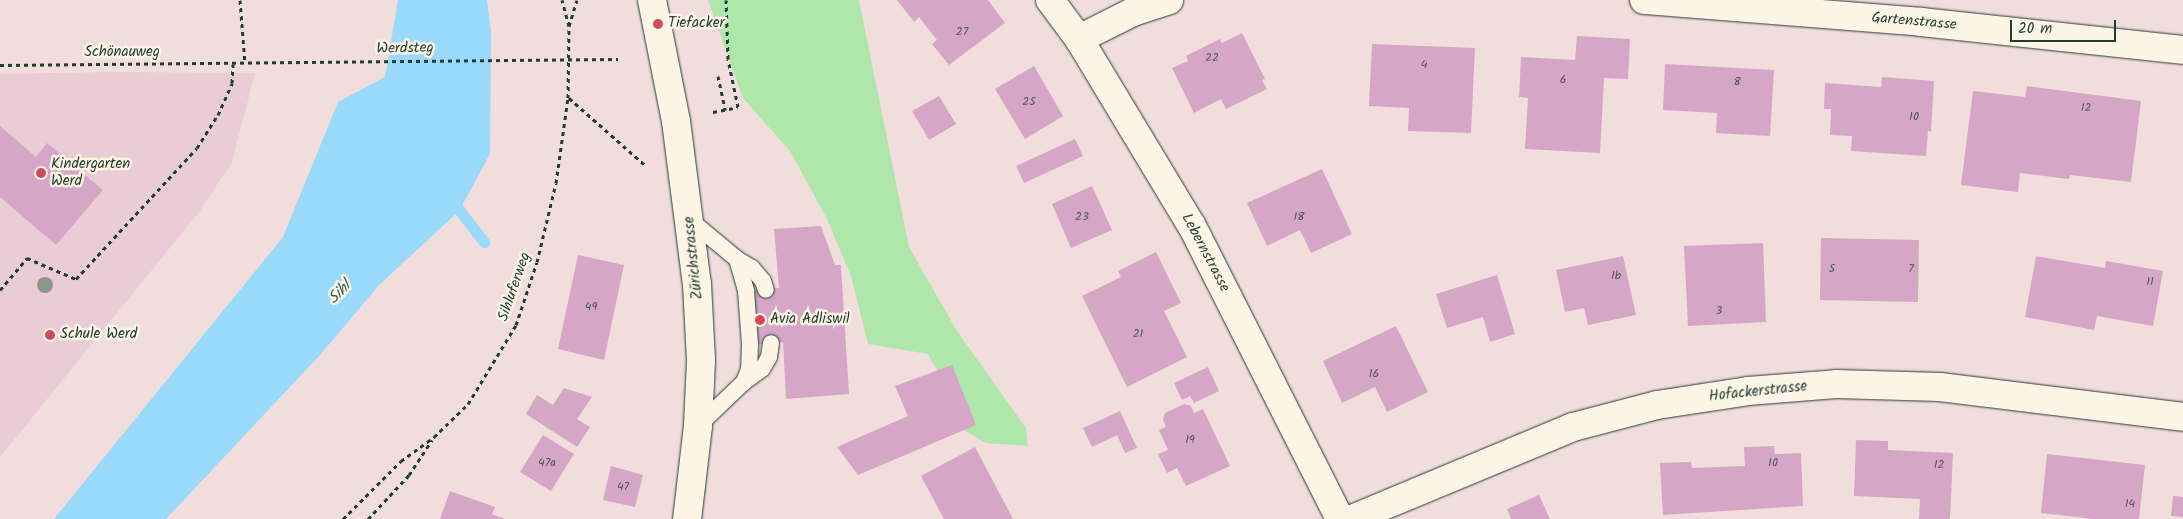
<!DOCTYPE html>
<html>
<head>
<meta charset="utf-8">
<style>
	body { margin:0 }
	#map { position:relative; width:2183px; height:519px; overflow:hidden; background:#f1dddc; font-family:Kalam,sans-serif }
	div>[style] { position:absolute }
	[style*='--x'] { left:calc(var(--x)*1px); top:calc(var(--y)*1px); width:calc(var(--w)*1px); rotate:calc(var(--a)*1deg) }
	.built>* { inset:0; background:#e9ccd5 }
	.green>* { inset:0; background:#afe7ab }
	.water>* { inset:0; background:#99d9fa }
	.stream>* { height:11px; margin:-5.5px; padding:0 5.5px; transform-origin:5.5px; border-radius:5.5px; background:#99d9fa }
	.building>* { inset:0; background:#d6a6c6 }
	.path>* { height:3px; margin-top:-1.5px; transform-origin:0; background:repeating-linear-gradient(90deg,#1f3d34 0 4px,transparent 0 8px) }
	.roads { filter:drop-shadow(0 0 1px #1f3d34) drop-shadow(0 0 1px #1f3d34) }
	.lane>* { height:16px; margin:-8px; padding:0 8px; transform-origin:8px; border-radius:8px; background:#fcf5e5 }
	.street>* { height:28px; margin:-14px; padding:0 14px; transform-origin:14px; border-radius:14px; background:#fcf5e5 }
	.secondary>* { height:28px; margin:-14px; padding:0 14px; transform-origin:14px; border-radius:14px; background:#fcf5e5 }
	.trees>* { width:16px; height:16px; margin:-8px; border-radius:50%; background:#8d988d }
	.dots>* { width:14px; height:14px; translate:-50% -50%; box-sizing:border-box; border:2px solid #fcf5e5; border-radius:50% }
	span { translate:-50% -50%; white-space:nowrap; text-align:center; line-height:1.15; -webkit-text-stroke:5px #fcf5e5; paint-order:stroke }
	.number-label { font-size:12px; color:#4d5758 }
	.number-label span { -webkit-text-stroke-width:0 }
	.street-label { font-size:15px; color:#1f3d34 }
	.poi-label { font-size:15px; color:#1f3d34 }
	.left { translate:0 -50%; text-align:left }
	.water-label { font-size:16px; color:#375c5c; font-style:italic }
	.scale { position:absolute; left:2010px; top:20px; width:106px; height:22px; box-sizing:border-box; border:2px solid #1f3d34; border-top:0; padding-left:6px; font-size:15px; line-height:18px; white-space:nowrap; color:#1f3d34; -webkit-text-stroke:4px #fcf5e5; paint-order:stroke }
</style>
</head>
<body>
<div id="map">
	<div class="built">
		<div style="clip-path:polygon(113px 72px,255px 73px,232px 162px,199px 212px,0 457px,0 74px)"></div>
	</div>
	<div class="green">
		<div style="clip-path:polygon(708px 0,859px 0,909px 247px,957px 331px,1026px 428px,1028px 446px,986px 443px,952px 423px,948px 389px,928px 354px,868px 344px,851px 276px,827px 219px,790px 151px,743px 98px)"></div>
	</div>
	<div class="water">
		<div style="clip-path:polygon(398px 0,487px 0,491px 32px,490px 154px,459px 211px,379px 285px,320px 355px,166px 519px,54px 519px,283px 237px,338px 102px,385px 77px)"></div>
	</div>
	<div class="stream">
		<div style="--x:450;--y:198;--w:56;--a:52.3"></div>
	</div>
	<div class="building">
		<div style="clip-path:polygon(897px 0,988px 0,1005px 23px,949px 65px,932px 44px,937px 40px,919px 17px,914px 22px)"></div>
		<div style="clip-path:polygon(1242px 33px,1265px 79px,1262px 80px,1267px 89px,1226px 109px,1221px 99px,1194px 113px,1172px 68px,1188px 61px,1186px 56px,1220px 39px,1222px 43px)"></div>
		<div style="clip-path:polygon(1577px 36px,1630px 39px,1628px 79px,1604px 78px,1600px 153px,1525px 149px,1528px 98px,1519px 97px,1521px 57px,1575px 60px)"></div>
		<div style="clip-path:polygon(1372px 44px,1475px 48px,1471px 133px,1408px 131px,1409px 108px,1369px 106px)"></div>
		<div style="clip-path:polygon(1665px 64px,1774px 70px,1770px 136px,1716px 133px,1717px 113px,1663px 110px)"></div>
		<div style="clip-path:polygon(1034px 66px,1063px 116px,1025px 139px,995px 89px)"></div>
		<div style="clip-path:polygon(1882px 77px,1934px 81px,1931px 132px,1928px 131px,1926px 156px,1851px 151px,1852px 136px,1830px 135px,1831px 109px,1824px 109px,1825px 83px,1881px 87px)"></div>
		<div style="clip-path:polygon(2027px 86px,2141px 101px,2131px 182px,2070px 175px,2069px 179px,2020px 173px,2018px 192px,1961px 185px,1973px 91px,2025px 97px)"></div>
		<div style="clip-path:polygon(939px 96px,956px 124px,929px 140px,912px 111px)"></div>
		<div style="clip-path:polygon(0 126px,36px 157px,47px 143px,103px 190px,56px 245px,0 197px)"></div>
		<div style="clip-path:polygon(1075px 139px,1083px 156px,1024px 183px,1016px 166px)"></div>
		<div style="clip-path:polygon(1322px 169px,1352px 234px,1311px 253px,1300px 230px,1267px 246px,1247px 203px)"></div>
		<div style="clip-path:polygon(1092px 186px,1112px 230px,1071px 248px,1052px 204px)"></div>
		<div style="clip-path:polygon(821px 226px,835px 265px,841px 265px,849px 394px,786px 399px,783px 342px,753px 345px,748px 291px,779px 288px,774px 229px)"></div>
		<div style="clip-path:polygon(1821px 238px,1919px 240px,1918px 302px,1820px 300px)"></div>
		<div style="clip-path:polygon(1763px 243px,1766px 322px,1688px 326px,1684px 246px)"></div>
		<div style="clip-path:polygon(1156px 252px,1181px 303px,1164px 311px,1187px 357px,1127px 387px,1082px 296px,1121px 277px,1118px 271px)"></div>
		<div style="clip-path:polygon(578px 255px,624px 265px,604px 360px,558px 349px)"></div>
		<div style="clip-path:polygon(1623px 256px,1636px 315px,1588px 325px,1584px 308px,1565px 312px,1556px 270px)"></div>
		<div style="clip-path:polygon(2036px 256px,2105px 268px,2106px 261px,2163px 271px,2153px 326px,2097px 316px,2094px 330px,2025px 317px)"></div>
		<div style="clip-path:polygon(1497px 275px,1515px 334px,1490px 342px,1483px 317px,1447px 328px,1436px 294px)"></div>
		<div style="clip-path:polygon(1396px 326px,1428px 392px,1387px 412px,1375px 387px,1342px 403px,1323px 361px)"></div>
		<div style="clip-path:polygon(952px 365px,976px 425px,858px 475px,837px 447px,908px 416px,895px 386px)"></div>
		<div style="clip-path:polygon(1208px 367px,1219px 391px,1194px 403px,1190px 396px,1182px 400px,1174px 383px)"></div>
		<div style="clip-path:polygon(564px 388px,592px 397px,577px 419px,590px 427px,577px 447px,526px 414px,537px 395px,553px 405px)"></div>
		<div style="clip-path:polygon(1184px 404px,1191px 406px,1194px 413px,1203px 409px,1230px 466px,1186px 486px,1177px 468px,1167px 473px,1158px 454px,1168px 450px,1159px 430px,1166px 427px,1163px 420px,1165px 413px)"></div>
		<div style="clip-path:polygon(1120px 411px,1137px 448px,1125px 453px,1117px 435px,1092px 447px,1083px 428px)"></div>
		<div style="clip-path:polygon(543px 435px,574px 454px,551px 491px,520px 472px)"></div>
		<div style="clip-path:polygon(1856px 440px,1888px 441px,1888px 450px,1953px 453px,1950px 519px,1919px 519px,1920px 499px,1854px 496px)"></div>
		<div style="clip-path:polygon(1774px 446px,1775px 454px,1801px 453px,1803px 506px,1663px 515px,1660px 463px,1691px 462px,1692px 468px,1745px 466px,1744px 447px)"></div>
		<div style="clip-path:polygon(975px 447px,1013px 519px,944px 519px,921px 476px)"></div>
		<div style="clip-path:polygon(2047px 454px,2145px 465px,2139px 519px,2094px 519px,2041px 513px)"></div>
		<div style="clip-path:polygon(611px 466px,643px 475px,635px 507px,603px 500px)"></div>
		<div style="clip-path:polygon(450px 491px,495px 507px,492px 514px,504px 519px,440px 519px)"></div>
		<div style="clip-path:polygon(1539px 495px,1550px 519px,1511px 519px,1507px 509px)"></div>
		<div style="clip-path:polygon(2173px 496px,2183px 497px,2183px 517px,2171px 516px)"></div>
	</div>
	<div class="path">
		<div style="--x:240;--y:0;--w:63;--a:85.5"></div>
		<div style="--x:569;--y:26;--w:27;--a:-73"></div>
		<div style="--x:0;--y:65;--w:618;--a:-0.56"></div>
		<div style="--x:718;--y:76;--w:35;--a:78"></div>
		<div style="--x:569;--y:98;--w:103;--a:41.4"></div>
		<div style="--x:713;--y:112;--w:25;--a:-11"></div>
		<div style="--x:738;--y:107;--w:49;--a:-101.8"></div>
		<div style="--x:728;--y:59;--w:59;--a:-91.9"></div>
		<div style="--x:0;--y:290;--w:42;--a:-49.8"></div>
		<div style="--x:27;--y:258;--w:53;--a:23.2"></div>
		<div style="--x:76;--y:279;--w:178;--a:-47.3"></div>
		<div style="--x:197;--y:148;--w:39;--a:-58"></div>
		<div style="--x:218;--y:115;--w:35;--a:-66"></div>
		<div style="--x:232;--y:83;--w:19;--a:-87"></div>
		<div style="--x:343;--y:519;--w:82;--a:-45"></div>
		<div style="--x:401;--y:461;--w:41;--a:-36"></div>
		<div style="--x:434;--y:437;--w:47;--a:-44.1"></div>
		<div style="--x:468;--y:404;--w:92;--a:-58.7"></div>
		<div style="--x:516;--y:325;--w:66;--a:-71.6"></div>
		<div style="--x:537;--y:262;--w:81;--a:-76.5"></div>
		<div style="--x:556;--y:183;--w:86;--a:-82"></div>
		<div style="--x:568;--y:98;--w:72;--a:-89.2"></div>
		<div style="--x:569;--y:26;--w:27;--a:-105"></div>
		<div style="--x:368;--y:519;--w:60;--a:-47"></div>
		<div style="--x:409;--y:475;--w:42;--a:-56.7"></div>
	</div>
	<div class="roads">
		<div class="lane">
			<div style="--x:691;--y:221;--w:60;--a:39.6"></div>
			<div style="--x:737;--y:259;--w:17;--a:31"></div>
			<div style="--x:752;--y:268;--w:17;--a:50"></div>
			<div style="--x:763;--y:281;--w:9;--a:72"></div>
			<div style="--x:737;--y:259;--w:33;--a:74"></div>
			<div style="--x:746;--y:291;--w:53;--a:85.7"></div>
			<div style="--x:750;--y:344;--w:25;--a:92"></div>
			<div style="--x:749;--y:369;--w:14;--a:111"></div>
			<div style="--x:698;--y:426;--w:64;--a:-43.7"></div>
			<div style="--x:744;--y:382;--w:22;--a:-36"></div>
			<div style="--x:762;--y:369;--w:14;--a:-60"></div>
			<div style="--x:769;--y:357;--w:14;--a:-82"></div>
		</div>
		<div class="street">
			<div style="--x:1050;--y:0;--w:49;--a:53.4"></div>
			<div style="--x:1079;--y:39;--w:218;--a:58.9"></div>
			<div style="--x:1192;--y:226;--w:328;--a:63.2"></div>
			<div style="--x:1644;--y:0;--w:278;--a:4.5"></div>
			<div style="--x:1921;--y:22;--w:263;--a:6.1"></div>
			<div style="--x:1079;--y:39;--w:60;--a:-26.6"></div>
			<div style="--x:1133;--y:12;--w:38;--a:-18"></div>
			<div style="--x:1352;--y:519;--w:239;--a:-22.6"></div>
			<div style="--x:1573;--y:427;--w:87;--a:-14.7"></div>
			<div style="--x:1657;--y:405;--w:92;--a:-8.7"></div>
			<div style="--x:1748;--y:391;--w:88;--a:-4.5"></div>
			<div style="--x:1836;--y:384;--w:104;--a:1.7"></div>
			<div style="--x:1940;--y:387;--w:245;--a:7"></div>
		</div>
		<div class="secondary">
			<div style="--x:652;--y:0;--w:123;--a:78.8"></div>
			<div style="--x:676;--y:121;--w:164;--a:82.7"></div>
			<div style="--x:697;--y:284;--w:76;--a:87"></div>
			<div style="--x:701;--y:360;--w:66;--a:92.6"></div>
			<div style="--x:698;--y:426;--w:94;--a:96.7"></div>
		</div>
	</div>
	<div class="trees">
		<div style="left:45px;top:285px"></div>
	</div>
	<div class="dots">
		<div style="left:658px;top:24px;background:#d1495b"></div>
		<div style="left:41px;top:173px;background:#d1495b"></div>
		<div style="left:760px;top:320px;background:#d1495b"></div>
		<div style="left:50px;top:335px;background:#d1495b"></div>
	</div>
	<div class="number-label">
		<span style="left:962px;top:32px">27</span>
		<span style="left:1212px;top:58px">22</span>
		<span style="left:1424px;top:65px">4</span>
		<span style="left:1563px;top:80px">6</span>
		<span style="left:1737px;top:82px">8</span>
		<span style="left:1029px;top:102px">25</span>
		<span style="left:2086px;top:108px">12</span>
		<span style="left:1914px;top:117px">10</span>
		<span style="left:1082px;top:217px">23</span>
		<span style="left:1299px;top:217px">18</span>
		<span style="left:1832px;top:269px">5</span>
		<span style="left:1911px;top:269px">7</span>
		<span style="left:1616px;top:276px">1b</span>
		<span style="left:2150px;top:282px">11</span>
		<span style="left:591px;top:307px">49</span>
		<span style="left:1719px;top:311px">3</span>
		<span style="left:1138px;top:334px">21</span>
		<span style="left:1374px;top:374px">16</span>
		<span style="left:1190px;top:440px">19</span>
		<span style="left:547px;top:463px">47a</span>
		<span style="left:1773px;top:463px">10</span>
		<span style="left:1939px;top:465px">12</span>
		<span style="left:623px;top:487px">47</span>
		<span style="left:2130px;top:504px">14</span>
	</div>
	<div class="street-label">
		<span style="left:1914px;top:22px;rotate:5deg">Gartenstrasse</span>
		<span style="left:405px;top:49px;rotate:-1deg">Werdsteg</span>
		<span style="left:122px;top:53px">Schönauweg</span>
		<span style="left:1205px;top:253px;rotate:62deg">Lebernstrasse</span>
		<span style="left:694px;top:258px;rotate:-96deg">Zürichstrasse</span>
		<span style="left:515px;top:287px;rotate:-71deg">Sihluferweg</span>
		<span style="left:1758px;top:392px;rotate:-6deg">Hofackerstrasse</span>
	</div>
	<div class="poi-label">
		<span class="left" style="left:668px;top:24px">Tiefacker</span>
		<span class="left" style="left:51px;top:173px">Kindergarten<br>Werd</span>
		<span class="left" style="left:770px;top:320px">Avia Adliswil</span>
		<span class="left" style="left:60px;top:335px">Schule Werd</span>
	</div>
	<div class="water-label">
		<span style="left:340px;top:293px;rotate:-46deg">Sihl</span>
	</div>
	<div class="scale">20 m</div>
</div>
</body>
</html>
